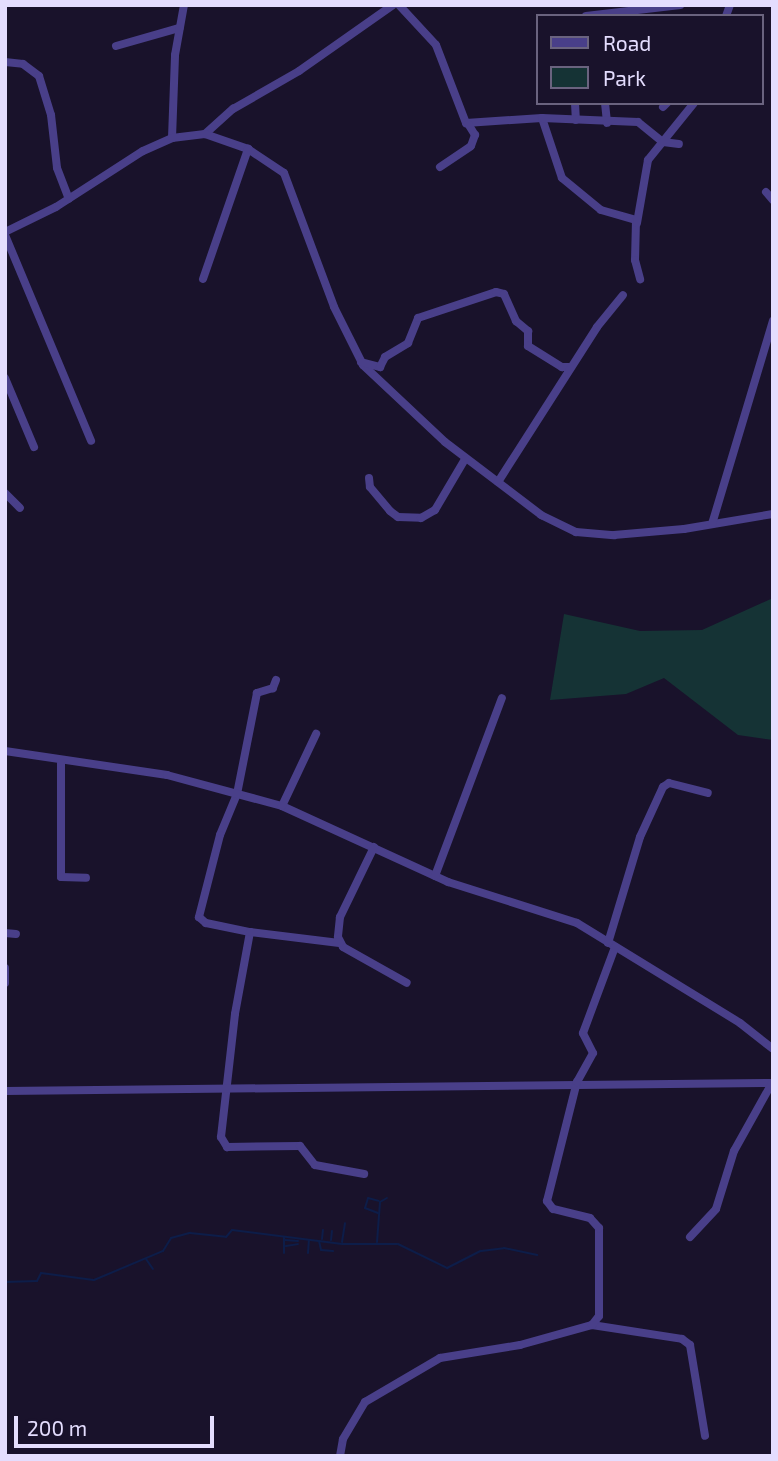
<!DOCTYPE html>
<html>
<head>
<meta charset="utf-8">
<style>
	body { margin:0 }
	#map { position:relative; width:778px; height:1461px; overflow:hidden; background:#19122b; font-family:"Exo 2",sans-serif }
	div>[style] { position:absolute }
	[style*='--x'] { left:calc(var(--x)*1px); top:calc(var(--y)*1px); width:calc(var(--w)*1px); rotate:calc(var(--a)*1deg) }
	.green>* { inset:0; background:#153335 }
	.stream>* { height:2px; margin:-1px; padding:0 1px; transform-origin:1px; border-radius:1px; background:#0d1d49 }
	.minor>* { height:8px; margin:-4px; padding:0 4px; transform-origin:4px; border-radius:4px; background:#493f89 }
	span { translate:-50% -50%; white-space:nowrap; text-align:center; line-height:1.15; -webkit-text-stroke:7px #19122b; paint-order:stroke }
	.frame { position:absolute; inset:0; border:7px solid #e4ddfe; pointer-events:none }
	.legend { position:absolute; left:536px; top:14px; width:228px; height:91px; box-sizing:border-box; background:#19122b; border:2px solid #6a637f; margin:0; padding:9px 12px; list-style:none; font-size:21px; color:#e4ddfe }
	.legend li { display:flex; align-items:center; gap:14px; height:35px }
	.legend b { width:35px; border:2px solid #6a637f }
	.scale { position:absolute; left:14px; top:1416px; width:200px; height:32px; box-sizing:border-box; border:4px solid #e4ddfe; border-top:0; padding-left:9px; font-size:21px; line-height:24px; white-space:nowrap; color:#e4ddfe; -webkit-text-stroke:5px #19122b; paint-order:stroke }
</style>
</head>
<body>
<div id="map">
	<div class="green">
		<div style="clip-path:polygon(773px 598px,773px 740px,738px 735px,664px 678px,626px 694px,550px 700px,564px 614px,640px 631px,702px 630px)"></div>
	</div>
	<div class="stream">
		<div style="--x:378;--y:1213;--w:14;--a:-159"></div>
		<div style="--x:365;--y:1208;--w:10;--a:-73"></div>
		<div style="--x:368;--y:1198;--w:11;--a:15"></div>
		<div style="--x:284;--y:1237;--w:16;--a:90"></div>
		<div style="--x:322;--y:1239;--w:9;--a:-84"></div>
		<div style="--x:285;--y:1240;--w:13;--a:4"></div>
		<div style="--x:331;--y:1240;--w:9;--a:-84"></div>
		<div style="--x:319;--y:1241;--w:9;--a:77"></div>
		<div style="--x:321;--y:1250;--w:12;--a:5"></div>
		<div style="--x:342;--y:1242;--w:19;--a:-81"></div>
		<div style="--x:377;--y:1242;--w:40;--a:-85.7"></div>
		<div style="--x:380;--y:1202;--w:8;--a:-30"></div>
		<div style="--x:286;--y:1246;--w:12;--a:-9"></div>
		<div style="--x:308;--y:1253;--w:13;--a:-86"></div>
		<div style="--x:146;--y:1259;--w:12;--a:55"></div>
		<div style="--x:5;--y:1282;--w:32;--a:-2"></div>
		<div style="--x:37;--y:1281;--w:9;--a:-63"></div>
		<div style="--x:41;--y:1273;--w:53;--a:7.5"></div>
		<div style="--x:94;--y:1280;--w:75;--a:-22.8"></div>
		<div style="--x:163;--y:1251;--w:15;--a:-58"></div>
		<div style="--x:171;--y:1238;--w:20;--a:-15"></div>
		<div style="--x:190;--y:1233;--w:36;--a:6"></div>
		<div style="--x:226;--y:1237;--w:9;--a:-49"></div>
		<div style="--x:232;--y:1230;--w:111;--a:7.3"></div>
		<div style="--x:342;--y:1244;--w:56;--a:0"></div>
		<div style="--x:398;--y:1244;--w:55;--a:26.1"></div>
		<div style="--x:447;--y:1268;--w:38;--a:-27"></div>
		<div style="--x:481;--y:1251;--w:23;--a:-7"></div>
		<div style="--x:504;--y:1248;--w:34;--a:12"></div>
	</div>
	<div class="minor">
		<div style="--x:399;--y:5;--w:54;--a:47.2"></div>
		<div style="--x:436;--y:45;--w:84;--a:69"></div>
		<div style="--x:466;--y:123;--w:76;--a:-3.8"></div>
		<div style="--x:542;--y:118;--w:63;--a:71.6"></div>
		<div style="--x:562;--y:178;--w:50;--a:39.4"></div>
		<div style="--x:601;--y:210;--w:36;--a:16"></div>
		<div style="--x:636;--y:220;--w:40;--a:91.4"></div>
		<div style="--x:635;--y:260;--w:20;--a:75"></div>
		<div style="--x:586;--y:16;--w:95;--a:-6.7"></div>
		<div style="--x:726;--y:16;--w:12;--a:-70"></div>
		<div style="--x:116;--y:46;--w:66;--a:-15.9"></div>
		<div style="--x:5;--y:62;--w:18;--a:6"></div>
		<div style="--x:23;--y:64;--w:20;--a:37"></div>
		<div style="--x:39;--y:76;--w:41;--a:72.9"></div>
		<div style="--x:51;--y:115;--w:53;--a:83.5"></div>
		<div style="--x:57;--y:168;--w:33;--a:69"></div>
		<div style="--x:575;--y:103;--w:17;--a:87"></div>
		<div style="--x:605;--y:103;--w:20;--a:84"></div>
		<div style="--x:663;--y:107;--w:6;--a:-45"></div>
		<div style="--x:542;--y:118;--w:96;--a:2.4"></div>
		<div style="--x:638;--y:122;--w:32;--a:39"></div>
		<div style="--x:663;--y:142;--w:16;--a:7"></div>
		<div style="--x:205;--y:134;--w:38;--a:-42"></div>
		<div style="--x:233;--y:109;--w:76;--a:-29.9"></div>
		<div style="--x:299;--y:71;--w:115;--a:-35.1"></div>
		<div style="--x:172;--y:138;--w:83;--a:-87.9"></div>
		<div style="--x:175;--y:55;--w:51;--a:-79.8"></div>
		<div style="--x:440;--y:167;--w:37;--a:-34"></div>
		<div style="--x:471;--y:146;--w:12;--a:-70"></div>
		<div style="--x:475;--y:135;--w:13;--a:-122"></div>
		<div style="--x:766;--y:192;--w:11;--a:49"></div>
		<div style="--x:637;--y:223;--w:64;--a:-80.1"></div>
		<div style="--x:648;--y:160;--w:73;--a:-51.1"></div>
		<div style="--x:5;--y:232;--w:57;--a:-26.1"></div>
		<div style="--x:56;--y:207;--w:103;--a:-32.8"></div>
		<div style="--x:143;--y:151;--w:32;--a:-24"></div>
		<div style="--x:172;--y:138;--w:33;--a:-7"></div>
		<div style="--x:205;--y:134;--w:46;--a:19.2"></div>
		<div style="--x:248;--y:149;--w:43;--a:33.7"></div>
		<div style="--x:284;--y:173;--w:143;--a:69.5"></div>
		<div style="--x:334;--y:307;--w:65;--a:63.4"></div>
		<div style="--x:363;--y:365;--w:112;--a:43.2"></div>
		<div style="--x:445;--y:442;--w:121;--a:37.2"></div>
		<div style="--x:541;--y:515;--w:39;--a:26"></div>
		<div style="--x:576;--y:532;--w:38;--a:5"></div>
		<div style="--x:614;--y:535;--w:70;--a:-4.9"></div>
		<div style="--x:684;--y:529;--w:90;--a:-9.6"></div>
		<div style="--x:5;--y:235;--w:223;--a:67.3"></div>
		<div style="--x:203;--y:279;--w:138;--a:-70.9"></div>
		<div style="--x:361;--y:362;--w:20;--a:15"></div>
		<div style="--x:380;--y:367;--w:11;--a:-63"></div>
		<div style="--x:385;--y:357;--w:27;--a:-31"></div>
		<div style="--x:408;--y:343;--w:27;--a:-68"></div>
		<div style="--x:418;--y:318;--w:82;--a:-18.4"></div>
		<div style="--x:496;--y:292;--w:8;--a:14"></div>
		<div style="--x:504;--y:294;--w:30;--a:66"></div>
		<div style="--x:516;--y:321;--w:16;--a:40"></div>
		<div style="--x:528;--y:331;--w:15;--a:90"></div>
		<div style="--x:528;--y:346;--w:40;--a:32"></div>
		<div style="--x:562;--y:367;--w:8;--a:0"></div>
		<div style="--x:5;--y:378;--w:75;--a:67.2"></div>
		<div style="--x:369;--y:478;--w:9;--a:84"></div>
		<div style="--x:370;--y:487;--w:31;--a:50"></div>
		<div style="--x:390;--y:511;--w:10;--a:37"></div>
		<div style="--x:398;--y:517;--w:23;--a:2"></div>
		<div style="--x:421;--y:518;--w:16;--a:-30"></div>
		<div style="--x:435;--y:510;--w:59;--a:-59.5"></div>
		<div style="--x:498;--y:482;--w:184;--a:-57.4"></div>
		<div style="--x:597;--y:327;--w:41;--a:-50.9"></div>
		<div style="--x:5;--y:493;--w:21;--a:45"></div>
		<div style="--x:712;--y:524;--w:212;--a:-73.3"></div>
		<div style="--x:276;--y:680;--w:9;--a:111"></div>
		<div style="--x:273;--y:688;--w:17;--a:163"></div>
		<div style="--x:257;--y:693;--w:103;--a:101.2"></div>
		<div style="--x:237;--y:794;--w:44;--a:112.5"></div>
		<div style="--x:220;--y:835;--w:85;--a:104.4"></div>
		<div style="--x:199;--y:917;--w:9;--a:41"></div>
		<div style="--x:206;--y:923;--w:45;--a:11.6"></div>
		<div style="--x:250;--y:932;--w:83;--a:100.4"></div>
		<div style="--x:235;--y:1014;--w:124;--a:96.5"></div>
		<div style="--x:221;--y:1137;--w:12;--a:59"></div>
		<div style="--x:227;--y:1147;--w:73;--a:-0.8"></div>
		<div style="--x:300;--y:1146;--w:24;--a:52"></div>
		<div style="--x:315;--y:1165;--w:50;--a:10.4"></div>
		<div style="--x:5;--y:751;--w:164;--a:8.4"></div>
		<div style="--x:167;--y:775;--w:119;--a:15.1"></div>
		<div style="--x:282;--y:806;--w:183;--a:24.6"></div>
		<div style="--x:448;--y:882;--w:135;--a:17.6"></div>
		<div style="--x:577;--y:923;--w:191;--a:31.5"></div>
		<div style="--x:740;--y:1023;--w:42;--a:38.2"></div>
		<div style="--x:61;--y:763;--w:114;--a:90"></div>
		<div style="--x:61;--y:877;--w:25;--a:2"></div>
		<div style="--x:282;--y:806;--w:80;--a:-64.7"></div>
		<div style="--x:374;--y:847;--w:78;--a:115.9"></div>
		<div style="--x:340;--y:917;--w:20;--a:96"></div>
		<div style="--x:338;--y:937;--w:11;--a:63"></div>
		<div style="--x:343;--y:947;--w:73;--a:29.4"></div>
		<div style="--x:435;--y:876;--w:190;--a:-69.4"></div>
		<div style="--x:250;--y:932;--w:90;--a:7"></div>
		<div style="--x:5;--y:933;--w:11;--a:5"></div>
		<div style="--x:608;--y:943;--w:111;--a:-73.2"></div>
		<div style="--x:640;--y:837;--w:55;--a:-65.3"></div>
		<div style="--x:663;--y:787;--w:7;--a:-34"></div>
		<div style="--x:669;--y:783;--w:40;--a:14.4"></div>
		<div style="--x:5;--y:968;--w:15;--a:90"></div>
		<div style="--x:5;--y:1091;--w:768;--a:-0.6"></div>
		<div style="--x:690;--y:1237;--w:38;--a:-47"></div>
		<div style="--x:716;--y:1209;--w:61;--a:-72.8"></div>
		<div style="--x:734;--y:1151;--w:78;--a:-60.8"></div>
		<div style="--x:592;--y:1325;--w:91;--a:8.8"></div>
		<div style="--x:682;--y:1339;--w:10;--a:37"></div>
		<div style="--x:690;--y:1345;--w:92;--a:80.6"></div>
		<div style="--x:340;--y:1456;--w:17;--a:-80"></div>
		<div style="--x:343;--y:1439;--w:43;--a:-59.3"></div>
		<div style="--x:365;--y:1402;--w:87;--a:-30.4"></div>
		<div style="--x:440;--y:1358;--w:81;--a:-9.2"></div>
		<div style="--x:520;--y:1345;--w:75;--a:-15.5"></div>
		<div style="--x:592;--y:1325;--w:11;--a:-52"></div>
		<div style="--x:599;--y:1316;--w:88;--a:-90"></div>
		<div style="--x:599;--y:1228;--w:13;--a:-132"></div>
		<div style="--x:590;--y:1218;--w:38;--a:-166"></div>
		<div style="--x:553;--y:1209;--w:10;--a:-127"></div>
		<div style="--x:547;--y:1201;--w:123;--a:-75.9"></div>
		<div style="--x:577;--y:1082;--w:33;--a:-61"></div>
		<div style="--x:593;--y:1053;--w:22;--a:-117"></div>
		<div style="--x:583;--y:1033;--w:92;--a:-69.6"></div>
	</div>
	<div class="frame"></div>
	<ul class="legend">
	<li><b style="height:9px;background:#493f89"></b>Road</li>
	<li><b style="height:19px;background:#153335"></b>Park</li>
	</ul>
	<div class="scale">200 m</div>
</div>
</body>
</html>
